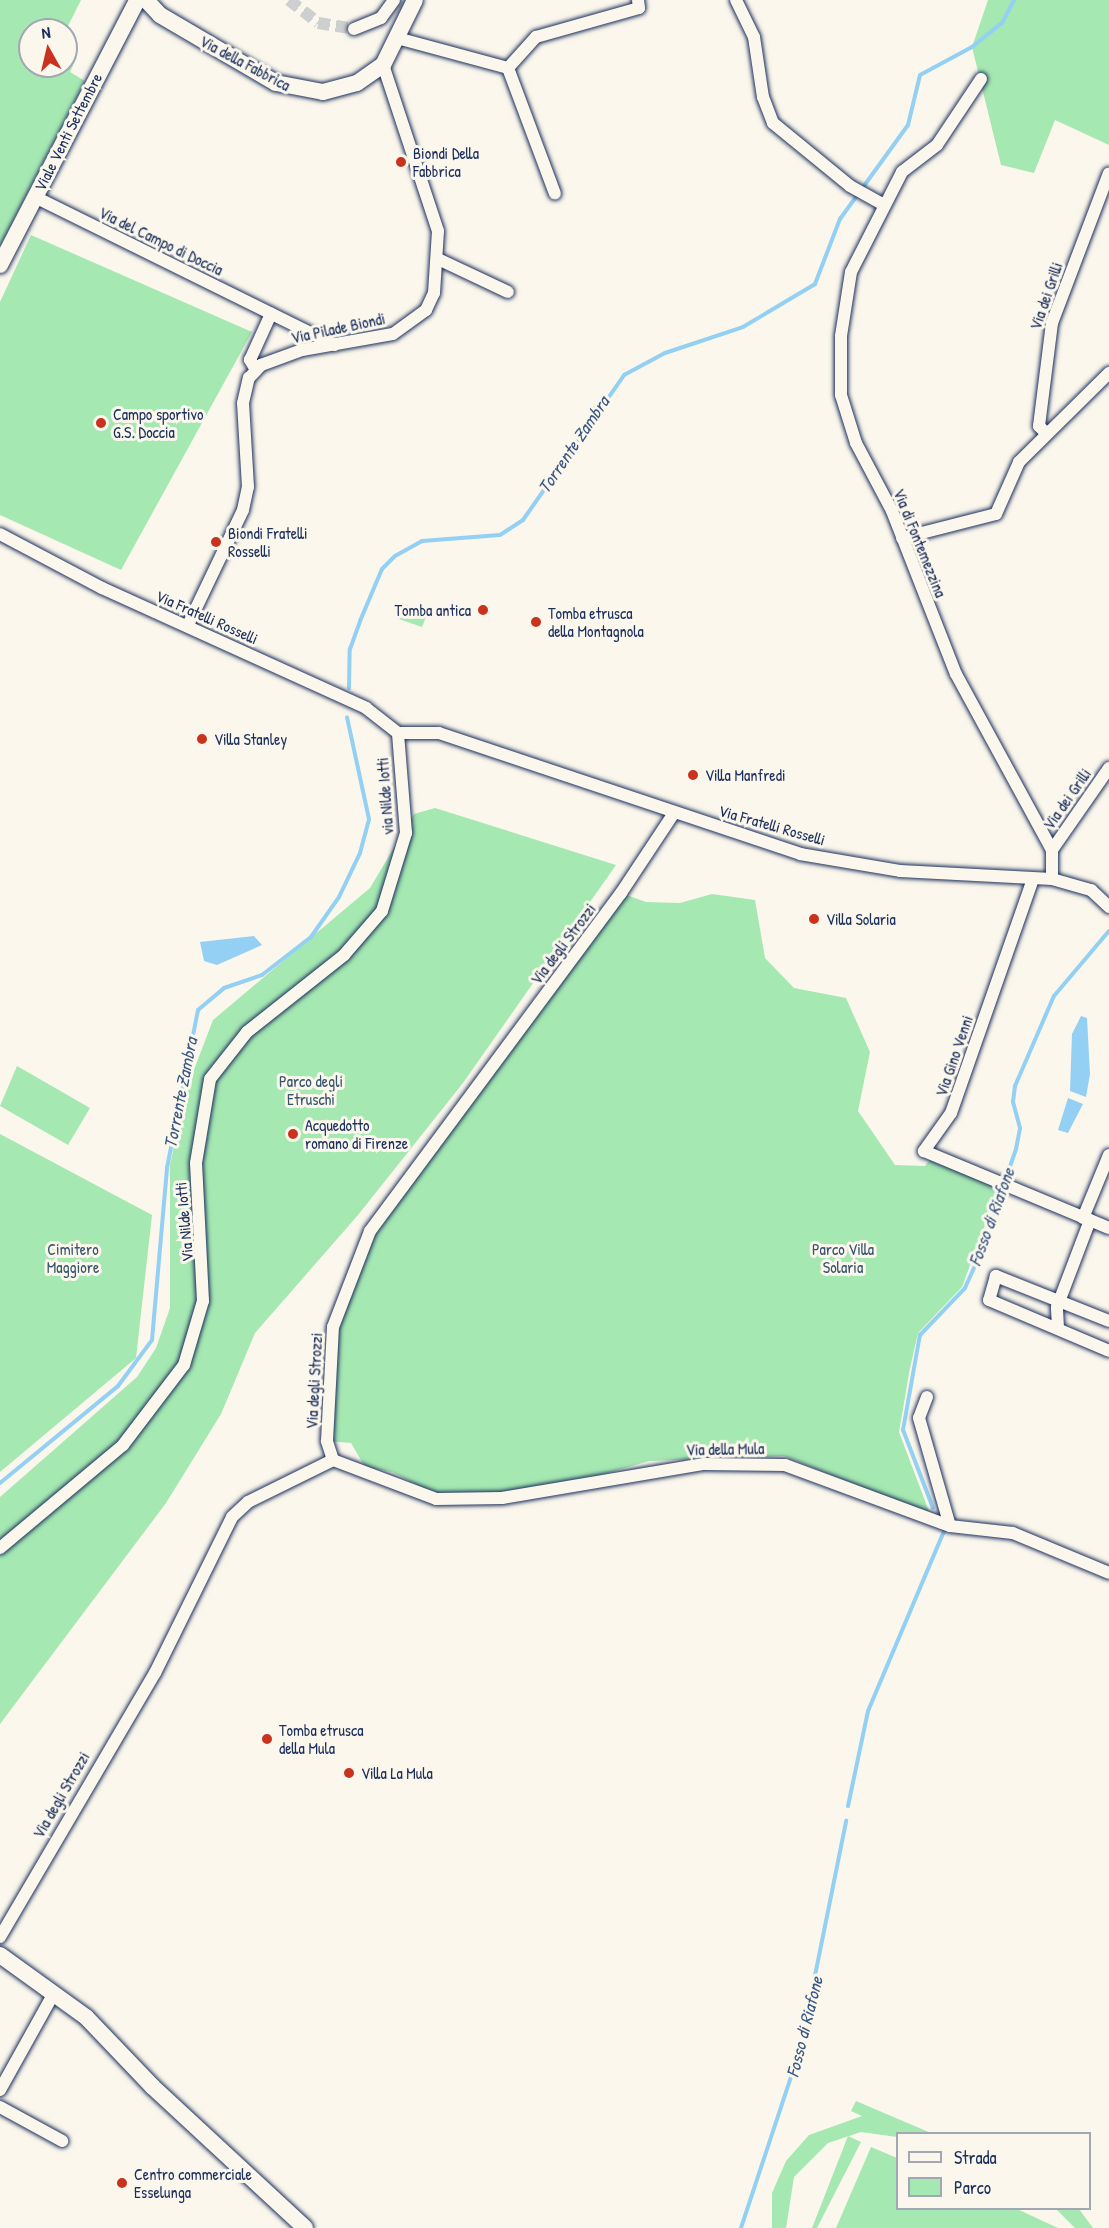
<!DOCTYPE html>
<html>
<head>
<meta charset="utf-8">
<style>
	body { margin:0 }
	#map { position:relative; width:1109px; height:2228px; overflow:hidden; background:#fbf7ec; font-family:"Patrick Hand",sans-serif }
	div>[style] { position:absolute }
	[style*='--x'] { left:calc(var(--x)*1px); top:calc(var(--y)*1px); width:calc(var(--w)*1px); rotate:calc(var(--a)*1deg) }
	.green>* { inset:0; background:#a5e8b2 }
	.water>* { inset:0; background:#93d0f4 }
	.stream>* { height:4px; margin:-2px; padding:0 2px; transform-origin:2px; border-radius:2px; background:#93d0f4 }
	.street-tunnel>* { height:12px; margin-top:-6px; transform-origin:0; background:repeating-linear-gradient(90deg,#cecfd0 0 12px,transparent 0 18px) }
	.roads { filter:drop-shadow(0 0 2px #1b2f5e) drop-shadow(0 0 2px #1b2f5e) }
	.street>* { height:12px; margin:-6px; padding:0 6px; transform-origin:6px; border-radius:6px; background:#fbf7ec }
	.secondary>* { height:16px; margin:-8px; padding:0 8px; transform-origin:8px; border-radius:8px; background:#fbf7ec }
	.dots>* { width:16px; height:16px; translate:-50% -50%; box-sizing:border-box; border:3px solid #fbf7ec; border-radius:50% }
	span { translate:-50% -50%; white-space:nowrap; text-align:center; line-height:1.15; -webkit-text-stroke:6px #fbf7ec; paint-order:stroke }
	.street-label { font-size:16px; color:#1b2f5e }
	.poi-label { font-size:16px; color:#1b2f5e }
	.left { translate:0 -50%; text-align:left }
	.right { translate:-100% -50%; text-align:right }
	.park-label { font-size:16px; color:#37546f }
	.water-label { font-size:18px; color:#395784; font-style:italic }
	.legend { position:absolute; left:896px; top:2132px; width:195px; height:78px; box-sizing:border-box; background:#fbf7ec; border:2px solid #a1a7b3; margin:0; padding:8px 10px; list-style:none; font-size:18px; color:#1b2f5e }
	.legend li { display:flex; align-items:center; gap:12px; height:30px }
	.legend b { width:30px; border:2px solid #a1a7b3 }
	.north { position:absolute; left:18px; top:18px; width:60px; height:60px; box-sizing:border-box; background:#fbf7ec; border:2px solid #a1a7b3; border-radius:50%; rotate:352deg; font-size:16px; font-weight:700; line-height:24px; text-align:center; color:#1b2f5e }
	.north::after { content:''; display:block; margin:auto; width:21px; height:27px; background:#c8321e; clip-path:polygon(50% 0,100% 100%,50% 72%,0 100%) }
</style>
</head>
<body>
<div id="map">
	<div class="green">
		<div style="clip-path:polygon(0 0,81px 0,66px 30px,30px 30px,30px 66px,66px 66px,66px 51px,77px 57px,70px 72px,85px 81px,0 246px)"></div>
		<div style="clip-path:polygon(988px 0,1109px 0,1109px 145px,1055px 120px,1034px 173px,1001px 165px,972px 47px)"></div>
		<div style="clip-path:polygon(31px 235px,252px 332px,121px 570px,0 515px,0 302px)"></div>
		<div style="clip-path:polygon(401px 603px,428px 612px,422px 627px,396px 618px)"></div>
		<div style="clip-path:polygon(435px 808px,616px 865px,463px 1083px,358px 1215px,255px 1333px,221px 1414px,166px 1503px,0 1724px,0 1497px,137px 1377px,156px 1348px,170px 1308px,170px 1165px,185px 1093px,213px 1020px,370px 888px,414px 814px)"></div>
		<div style="clip-path:polygon(621px 893px,646px 902px,680px 903px,712px 894px,755px 900px,765px 958px,794px 988px,846px 998px,870px 1052px,858px 1111px,895px 1165px,925px 1166px,931px 1158px,999px 1187px,962px 1287px,918px 1333px,910px 1368px,899px 1432px,930px 1514px,784px 1456px,649px 1461px,574px 1483px,500px 1494px,433px 1493px,392px 1472px,365px 1467px,351px 1443px,327px 1441px,333px 1327px,370px 1231px)"></div>
		<div style="clip-path:polygon(17px 1066px,90px 1108px,68px 1145px,0 1106px)"></div>
		<div style="clip-path:polygon(0 1134px,152px 1215px,136px 1358px,0 1472px)"></div>
		<div style="clip-path:polygon(856px 2101px,931px 2133px,897px 2137px,861px 2132px,828px 2143px,794px 2177px,786px 2228px,772px 2228px,772px 2193px,786px 2161px,809px 2135px,862px 2116px,851px 2111px)"></div>
		<div style="clip-path:polygon(848px 2136px,861px 2142px,817px 2228px,812px 2228px)"></div>
		<div style="clip-path:polygon(871px 2147px,897px 2158px,898px 2208px,1017px 2209px,1058px 2228px,836px 2228px)"></div>
		<div style="clip-path:polygon(1056px 2209px,1079px 2209px,1093px 2228px,1075px 2228px)"></div>
	</div>
	<div class="water">
		<div style="clip-path:polygon(254px 936px,262px 945px,217px 965px,204px 961px,200px 942px)"></div>
		<div style="clip-path:polygon(1081px 1016px,1087px 1018px,1090px 1074px,1086px 1097px,1070px 1091px,1072px 1034px)"></div>
		<div style="clip-path:polygon(1068px 1098px,1083px 1104px,1068px 1133px,1058px 1130px)"></div>
	</div>
	<div class="stream">
		<div style="--x:349;--y:688;--w:39;--a:-89"></div>
		<div style="--x:350;--y:649;--w:30;--a:-70"></div>
		<div style="--x:360;--y:621;--w:56;--a:-67.1"></div>
		<div style="--x:382;--y:569;--w:18;--a:-45"></div>
		<div style="--x:395;--y:556;--w:31;--a:-29"></div>
		<div style="--x:422;--y:541;--w:78;--a:-4.4"></div>
		<div style="--x:500;--y:535;--w:27;--a:-33"></div>
		<div style="--x:523;--y:520;--w:177;--a:-55.1"></div>
		<div style="--x:624;--y:375;--w:47;--a:-28.2"></div>
		<div style="--x:665;--y:353;--w:82;--a:-18.4"></div>
		<div style="--x:743;--y:327;--w:84;--a:-30.8"></div>
		<div style="--x:815;--y:284;--w:70;--a:-69"></div>
		<div style="--x:840;--y:219;--w:116;--a:-54.1"></div>
		<div style="--x:908;--y:125;--w:51;--a:-76.5"></div>
		<div style="--x:920;--y:75;--w:59;--a:-28.3"></div>
		<div style="--x:972;--y:47;--w:38;--a:-39"></div>
		<div style="--x:1002;--y:23;--w:26;--a:-62"></div>
		<div style="--x:0;--y:1483;--w:153;--a:-39.4"></div>
		<div style="--x:118;--y:1386;--w:57;--a:-53.5"></div>
		<div style="--x:152;--y:1340;--w:173;--a:-85"></div>
		<div style="--x:167;--y:1168;--w:161;--a:-78.9"></div>
		<div style="--x:198;--y:1010;--w:34;--a:-40"></div>
		<div style="--x:224;--y:988;--w:40;--a:-18.9"></div>
		<div style="--x:262;--y:975;--w:62;--a:-37.8"></div>
		<div style="--x:311;--y:937;--w:49;--a:-55"></div>
		<div style="--x:339;--y:897;--w:49;--a:-64.5"></div>
		<div style="--x:360;--y:853;--w:35;--a:-75"></div>
		<div style="--x:369;--y:819;--w:104;--a:-102.2"></div>
		<div style="--x:933;--y:1508;--w:84;--a:-111"></div>
		<div style="--x:903;--y:1430;--w:97;--a:-79.9"></div>
		<div style="--x:920;--y:1335;--w:65;--a:-46.2"></div>
		<div style="--x:965;--y:1288;--w:35;--a:-66"></div>
		<div style="--x:979;--y:1256;--w:113;--a:-70.9"></div>
		<div style="--x:1016;--y:1149;--w:21;--a:-79"></div>
		<div style="--x:1020;--y:1128;--w:27;--a:-105"></div>
		<div style="--x:1013;--y:1102;--w:16;--a:-83"></div>
		<div style="--x:1015;--y:1086;--w:98;--a:-66.6"></div>
		<div style="--x:1054;--y:996;--w:85;--a:-49.8"></div>
		<div style="--x:848;--y:1806;--w:97;--a:-78.1"></div>
		<div style="--x:868;--y:1711;--w:198;--a:-67.1"></div>
		<div style="--x:741;--y:2228;--w:188;--a:-71.7"></div>
		<div style="--x:800;--y:2050;--w:234;--a:-78.6"></div>
	</div>
	<div class="street-tunnel">
		<div style="--x:289;--y:0;--w:37;--a:38"></div>
		<div style="--x:318;--y:23;--w:36;--a:9"></div>
	</div>
	<div class="roads">
		<div class="street">
			<div style="--x:736;--y:0;--w:41;--a:64.1"></div>
			<div style="--x:754;--y:37;--w:61;--a:81.5"></div>
			<div style="--x:763;--y:97;--w:28;--a:69"></div>
			<div style="--x:773;--y:123;--w:99;--a:39.3"></div>
			<div style="--x:850;--y:186;--w:37;--a:29"></div>
			<div style="--x:354;--y:29;--w:29;--a:-22"></div>
			<div style="--x:381;--y:18;--w:22;--a:-54"></div>
			<div style="--x:397;--y:38;--w:115;--a:15.1"></div>
			<div style="--x:508;--y:68;--w:42;--a:-47.9"></div>
			<div style="--x:536;--y:37;--w:107;--a:-15.7"></div>
			<div style="--x:639;--y:8;--w:8;--a:-97"></div>
			<div style="--x:508;--y:68;--w:134;--a:69.5"></div>
			<div style="--x:981;--y:79;--w:79;--a:123.7"></div>
			<div style="--x:937;--y:145;--w:44;--a:142.4"></div>
			<div style="--x:902;--y:172;--w:112;--a:117"></div>
			<div style="--x:851;--y:272;--w:65;--a:98.9"></div>
			<div style="--x:841;--y:336;--w:59;--a:90"></div>
			<div style="--x:841;--y:395;--w:50;--a:72.6"></div>
			<div style="--x:856;--y:443;--w:77;--a:62.1"></div>
			<div style="--x:892;--y:511;--w:175;--a:68.6"></div>
			<div style="--x:956;--y:674;--w:200;--a:61.4"></div>
			<div style="--x:1052;--y:850;--w:29;--a:90"></div>
			<div style="--x:35;--y:197;--w:334;--a:26.3"></div>
			<div style="--x:440;--y:260;--w:75;--a:25.2"></div>
			<div style="--x:256;--y:370;--w:12;--a:-121"></div>
			<div style="--x:250;--y:360;--w:51;--a:-65.5"></div>
			<div style="--x:1046;--y:433;--w:10;--a:-135"></div>
			<div style="--x:1039;--y:426;--w:104;--a:-82.8"></div>
			<div style="--x:1052;--y:323;--w:160;--a:-69.2"></div>
			<div style="--x:0;--y:534;--w:115;--a:27.9"></div>
			<div style="--x:102;--y:588;--w:290;--a:24.4"></div>
			<div style="--x:366;--y:708;--w:41;--a:38"></div>
			<div style="--x:902;--y:538;--w:97;--a:-14.3"></div>
			<div style="--x:996;--y:514;--w:57;--a:-66.1"></div>
			<div style="--x:1019;--y:462;--w:127;--a:-44.7"></div>
			<div style="--x:188;--y:625;--w:127;--a:-64.4"></div>
			<div style="--x:243;--y:510;--w:24;--a:-78"></div>
			<div style="--x:248;--y:487;--w:84;--a:-93.4"></div>
			<div style="--x:243;--y:403;--w:26;--a:-77"></div>
			<div style="--x:249;--y:378;--w:18;--a:-47"></div>
			<div style="--x:261;--y:365;--w:44;--a:-20.1"></div>
			<div style="--x:302;--y:350;--w:92;--a:-10"></div>
			<div style="--x:393;--y:334;--w:41;--a:-36"></div>
			<div style="--x:426;--y:310;--w:19;--a:-65"></div>
			<div style="--x:434;--y:293;--w:62;--a:-86.3"></div>
			<div style="--x:438;--y:231;--w:175;--a:-108.3"></div>
			<div style="--x:398;--y:733;--w:41;--a:0"></div>
			<div style="--x:439;--y:733;--w:381;--a:18.5"></div>
			<div style="--x:800;--y:854;--w:101;--a:9.6"></div>
			<div style="--x:900;--y:871;--w:152;--a:3"></div>
			<div style="--x:1052;--y:879;--w:41;--a:15.8"></div>
			<div style="--x:1091;--y:890;--w:25;--a:43"></div>
			<div style="--x:1052;--y:850;--w:100;--a:-55.2"></div>
			<div style="--x:1033;--y:879;--w:248;--a:109.3"></div>
			<div style="--x:951;--y:1113;--w:47;--a:125.4"></div>
			<div style="--x:924;--y:1151;--w:200;--a:22.6"></div>
			<div style="--x:1083;--y:1218;--w:68;--a:-67.6"></div>
			<div style="--x:1109;--y:1321;--w:122;--a:-158.3"></div>
			<div style="--x:996;--y:1276;--w:25;--a:106"></div>
			<div style="--x:989;--y:1300;--w:130;--a:23"></div>
			<div style="--x:1058;--y:1328;--w:21;--a:-93"></div>
			<div style="--x:1057;--y:1307;--w:93;--a:-69.2"></div>
			<div style="--x:927;--y:1397;--w:22;--a:111"></div>
			<div style="--x:919;--y:1418;--w:112;--a:74"></div>
			<div style="--x:333;--y:1460;--w:110;--a:20.7"></div>
			<div style="--x:436;--y:1499;--w:66;--a:-0.9"></div>
			<div style="--x:502;--y:1498;--w:205;--a:-9.6"></div>
			<div style="--x:704;--y:1464;--w:81;--a:0.7"></div>
			<div style="--x:785;--y:1465;--w:176;--a:20.3"></div>
			<div style="--x:950;--y:1526;--w:63;--a:6.3"></div>
			<div style="--x:1013;--y:1533;--w:104;--a:22.6"></div>
			<div style="--x:333;--y:1460;--w:20;--a:-108"></div>
			<div style="--x:327;--y:1441;--w:114;--a:-87"></div>
			<div style="--x:333;--y:1327;--w:103;--a:-68.9"></div>
			<div style="--x:370;--y:1231;--w:421;--a:-53.4"></div>
			<div style="--x:621;--y:893;--w:96;--a:-56.5"></div>
			<div style="--x:0;--y:1548;--w:160;--a:-39.9"></div>
			<div style="--x:123;--y:1445;--w:101;--a:-52.7"></div>
			<div style="--x:184;--y:1365;--w:67;--a:-73.5"></div>
			<div style="--x:203;--y:1301;--w:138;--a:-92.9"></div>
			<div style="--x:196;--y:1163;--w:85;--a:-80.5"></div>
			<div style="--x:210;--y:1079;--w:60;--a:-51.8"></div>
			<div style="--x:247;--y:1032;--w:124;--a:-38.4"></div>
			<div style="--x:344;--y:955;--w:58;--a:-49.2"></div>
			<div style="--x:382;--y:911;--w:82;--a:-72.9"></div>
			<div style="--x:406;--y:833;--w:100;--a:-94.6"></div>
			<div style="--x:0;--y:1937;--w:306;--a:-59.6"></div>
			<div style="--x:155;--y:1673;--w:174;--a:-63.7"></div>
			<div style="--x:232;--y:1517;--w:22;--a:-43"></div>
			<div style="--x:248;--y:1502;--w:95;--a:-26.3"></div>
			<div style="--x:0;--y:2090;--w:111;--a:-60.9"></div>
			<div style="--x:0;--y:2107;--w:71;--a:28.7"></div>
		</div>
		<div class="secondary">
			<div style="--x:147;--y:1;--w:19;--a:47"></div>
			<div style="--x:160;--y:15;--w:134;--a:30.4"></div>
			<div style="--x:276;--y:83;--w:48;--a:10.8"></div>
			<div style="--x:323;--y:92;--w:35;--a:-15"></div>
			<div style="--x:357;--y:83;--w:32;--a:-35"></div>
			<div style="--x:383;--y:65;--w:72;--a:-63.8"></div>
			<div style="--x:0;--y:265;--w:297;--a:-62.6"></div>
			<div style="--x:0;--y:1955;--w:106;--a:35.8"></div>
			<div style="--x:86;--y:2017;--w:97;--a:46.3"></div>
			<div style="--x:153;--y:2087;--w:207;--a:42.8"></div>
		</div>
	</div>
	<div class="dots">
		<div style="left:401px;top:162px;background:#c8321e"></div>
		<div style="left:101px;top:423px;background:#c8321e"></div>
		<div style="left:216px;top:542px;background:#c8321e"></div>
		<div style="left:483px;top:610px;background:#c8321e"></div>
		<div style="left:536px;top:622px;background:#c8321e"></div>
		<div style="left:202px;top:739px;background:#c8321e"></div>
		<div style="left:693px;top:775px;background:#c8321e"></div>
		<div style="left:814px;top:919px;background:#c8321e"></div>
		<div style="left:293px;top:1134px;background:#c8321e"></div>
		<div style="left:267px;top:1739px;background:#c8321e"></div>
		<div style="left:349px;top:1773px;background:#c8321e"></div>
		<div style="left:122px;top:2183px;background:#c8321e"></div>
	</div>
	<div class="street-label">
		<span style="left:245px;top:63px;rotate:28deg">Via della Fabbrica</span>
		<span style="left:68px;top:132px;rotate:-63deg">Viale Venti Settembre</span>
		<span style="left:161px;top:241px;rotate:26deg">Via del Campo di Doccia</span>
		<span style="left:1046px;top:296px;rotate:-71deg">Via dei Grilli</span>
		<span style="left:338px;top:328px;rotate:-12deg">Via Pilade Biondi</span>
		<span style="left:920px;top:543px;rotate:68deg">Via di Fontemezzina</span>
		<span style="left:207px;top:617px;rotate:24deg">Via Fratelli Rosselli</span>
		<span style="left:385px;top:796px;rotate:-94deg">via Nilde Iotti</span>
		<span style="left:1067px;top:799px;rotate:-55deg">Via dei Grilli</span>
		<span style="left:772px;top:825px;rotate:16deg">Via Fratelli Rosselli</span>
		<span style="left:563px;top:944px;rotate:-53deg">Via degli Strozzi</span>
		<span style="left:954px;top:1056px;rotate:-71deg">Via Gino Venni</span>
		<span style="left:184px;top:1222px;rotate:-95deg">Via Nilde Iotti</span>
		<span style="left:314px;top:1381px;rotate:-87deg">Via degli Strozzi</span>
		<span style="left:725px;top:1449px;rotate:-1deg">Via della Mula</span>
		<span style="left:61px;top:1795px;rotate:-60deg">Via degli Strozzi</span>
	</div>
	<div class="poi-label">
		<span class="left" style="left:413px;top:162px">Biondi Della<br>Fabbrica</span>
		<span class="left" style="left:113px;top:423px">Campo sportivo<br>G.S. Doccia</span>
		<span class="left" style="left:228px;top:542px">Biondi Fratelli<br>Rosselli</span>
		<span class="right" style="left:471px;top:610px">Tomba antica</span>
		<span class="left" style="left:548px;top:622px">Tomba etrusca<br>della Montagnola</span>
		<span class="left" style="left:214px;top:739px">Villa Stanley</span>
		<span class="left" style="left:705px;top:775px">Villa Manfredi</span>
		<span class="left" style="left:826px;top:919px">Villa Solaria</span>
		<span class="left" style="left:305px;top:1134px">Acquedotto<br>romano di Firenze</span>
		<span class="left" style="left:279px;top:1739px">Tomba etrusca<br>della Mula</span>
		<span class="left" style="left:361px;top:1773px">Villa La Mula</span>
		<span class="left" style="left:134px;top:2183px">Centro commerciale<br>Esselunga</span>
	</div>
	<div class="park-label">
		<span style="left:311px;top:1090px">Parco degli<br>Etruschi</span>
		<span style="left:73px;top:1258px">Cimitero<br>Maggiore</span>
		<span style="left:843px;top:1258px">Parco Villa<br>Solaria</span>
	</div>
	<div class="water-label">
		<span style="left:574px;top:445px;rotate:-56deg">Torrente Zambra</span>
		<span style="left:181px;top:1093px;rotate:-79deg">Torrente Zambra</span>
		<span style="left:992px;top:1217px;rotate:-70deg">Fosso di Riafone</span>
		<span style="left:805px;top:2027px;rotate:-76deg">Fosso di Riafone</span>
	</div>
	<ul class="legend">
	<li><b style="height:8px;background:#fbf7ec"></b>Strada</li>
	<li><b style="height:16px;background:#a5e8b2"></b>Parco</li>
	</ul>
	<div class="north">N</div>
</div>
</body>
</html>
